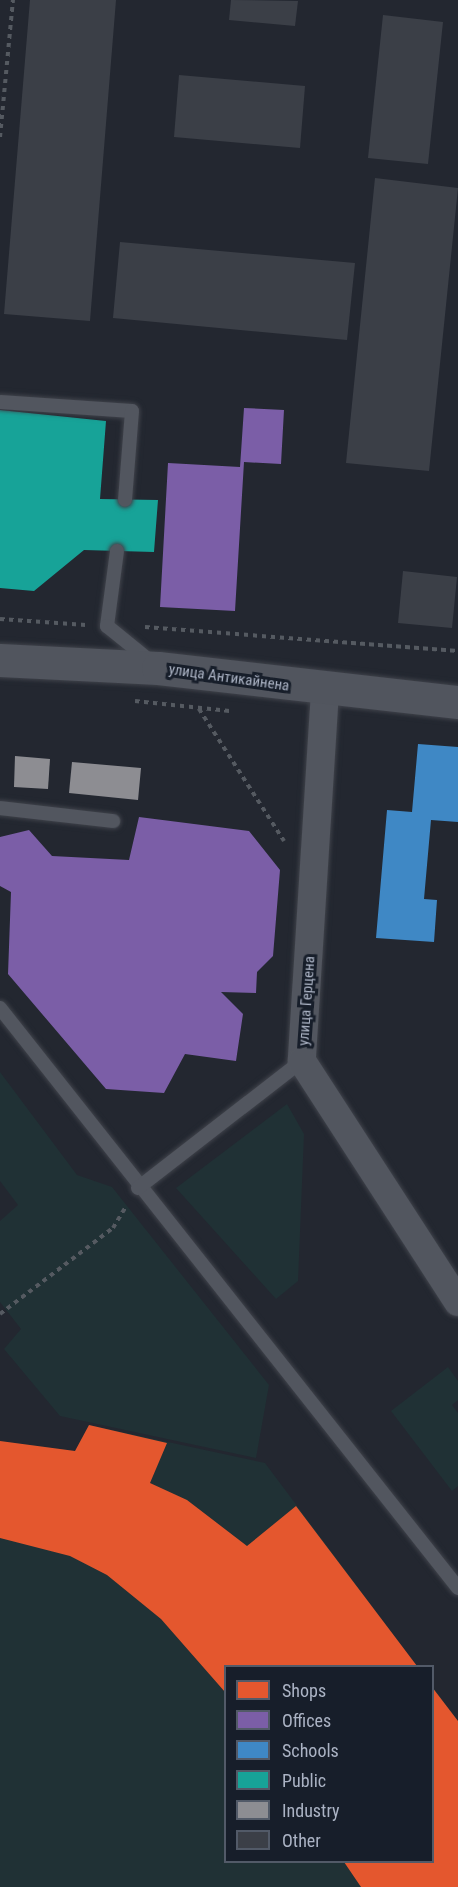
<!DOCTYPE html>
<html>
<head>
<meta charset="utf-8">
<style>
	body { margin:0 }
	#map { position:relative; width:458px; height:1887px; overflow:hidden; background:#232730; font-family:"Roboto Condensed",sans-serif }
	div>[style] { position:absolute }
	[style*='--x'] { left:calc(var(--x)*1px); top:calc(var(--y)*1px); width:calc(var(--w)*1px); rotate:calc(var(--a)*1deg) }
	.green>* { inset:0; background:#203135 }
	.shops>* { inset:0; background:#e4572e }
	.offices>* { inset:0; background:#7b5ea7 }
	.schools>* { inset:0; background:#3f88c5 }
	.public>* { inset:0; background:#17a398 }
	.industry>* { inset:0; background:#8d8d92 }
	.building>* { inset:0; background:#3b3f47 }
	.path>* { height:4px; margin-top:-2px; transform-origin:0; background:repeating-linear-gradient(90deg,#555a61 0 4.5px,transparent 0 9px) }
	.roads { filter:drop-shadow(0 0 2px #3f424a) drop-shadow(0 0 2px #3f424a) }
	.service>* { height:14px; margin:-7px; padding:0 7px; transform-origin:7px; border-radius:7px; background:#52565f }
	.minor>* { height:28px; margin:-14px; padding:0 14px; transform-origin:14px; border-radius:14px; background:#52565f }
	.secondary>* { height:33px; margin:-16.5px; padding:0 16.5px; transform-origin:16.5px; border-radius:16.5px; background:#51555e }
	span { translate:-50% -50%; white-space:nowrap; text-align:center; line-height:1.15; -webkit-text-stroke:6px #171e2a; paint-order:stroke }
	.street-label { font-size:15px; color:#abb3c4 }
	.legend { position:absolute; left:224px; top:1665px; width:210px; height:198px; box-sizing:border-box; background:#171e2a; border:2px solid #525a68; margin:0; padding:8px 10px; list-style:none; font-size:18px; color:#abb3c4 }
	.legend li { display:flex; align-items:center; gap:12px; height:30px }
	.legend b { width:30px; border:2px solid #525a68 }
</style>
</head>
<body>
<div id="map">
	<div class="green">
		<div style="clip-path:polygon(0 1072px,77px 1175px,112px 1187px,269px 1385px,256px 1458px,60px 1416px,4px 1349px,21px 1329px,0 1302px,0 1221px,18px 1205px,0 1181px)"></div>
		<div style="clip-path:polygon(287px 1104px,304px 1134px,298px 1281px,276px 1299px,176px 1188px)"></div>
		<div style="clip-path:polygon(448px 1367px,458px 1381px,458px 1400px,452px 1405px,458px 1413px,458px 1486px,452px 1491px,391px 1411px)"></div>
		<div style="clip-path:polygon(89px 1425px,265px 1463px,417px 1666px,225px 1666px,225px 1862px,432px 1862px,433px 1687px,458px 1721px,458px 1887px,0 1887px,0 1441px,75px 1451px)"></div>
	</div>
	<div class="shops">
		<div style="clip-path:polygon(89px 1425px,167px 1443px,150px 1483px,187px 1500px,247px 1546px,296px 1506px,417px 1666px,225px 1666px,225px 1692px,161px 1619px,107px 1575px,70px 1556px,0 1538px,0 1441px,75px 1451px)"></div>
		<div style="clip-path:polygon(432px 1687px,458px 1721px,458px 1887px,361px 1887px,344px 1862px,432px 1862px)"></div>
	</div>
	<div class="offices">
		<div style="clip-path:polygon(244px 408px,284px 410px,281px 464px,244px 462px,235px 611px,160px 607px,168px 463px,240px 467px)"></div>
		<div style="clip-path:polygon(139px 817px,249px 831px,280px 870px,273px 956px,257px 972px,256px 993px,221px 992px,243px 1014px,236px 1061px,185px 1054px,164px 1093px,106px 1089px,8px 974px,11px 892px,0 886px,0 837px,29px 830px,52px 856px,129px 860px)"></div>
	</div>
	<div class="schools">
		<div style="clip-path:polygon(418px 744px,458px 747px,458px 822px,431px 820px,424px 899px,437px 900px,434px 942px,376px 938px,387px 810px,412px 812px)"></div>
	</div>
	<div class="public">
		<div style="clip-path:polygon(0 410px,106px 421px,100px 499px,158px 500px,154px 552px,84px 550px,34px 591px,0 588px)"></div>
	</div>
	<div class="industry">
		<div style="clip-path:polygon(15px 756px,50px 759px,48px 789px,14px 787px)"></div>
		<div style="clip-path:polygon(72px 762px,141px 768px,138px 800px,69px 793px)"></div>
	</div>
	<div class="building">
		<div style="clip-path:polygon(30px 0,116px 0,90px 321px,4px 314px)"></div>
		<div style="clip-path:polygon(231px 0,298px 1px,295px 26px,229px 20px)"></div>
		<div style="clip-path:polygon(383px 15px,443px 22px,428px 164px,368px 158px)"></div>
		<div style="clip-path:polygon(179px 75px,305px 86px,300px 148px,174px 137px)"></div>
		<div style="clip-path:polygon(375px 178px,458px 188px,429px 471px,346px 463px)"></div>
		<div style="clip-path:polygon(120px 242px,355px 263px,347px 340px,113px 318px)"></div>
		<div style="clip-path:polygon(403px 571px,457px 577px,452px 628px,398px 623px)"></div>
	</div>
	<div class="path">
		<div style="--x:0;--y:137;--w:138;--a:-84.6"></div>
		<div style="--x:0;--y:619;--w:86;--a:4"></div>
		<div style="--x:145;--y:627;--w:314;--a:4.4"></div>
		<div style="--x:135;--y:701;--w:95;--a:6.1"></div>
		<div style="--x:199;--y:709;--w:157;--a:57.2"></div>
		<div style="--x:0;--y:1314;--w:142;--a:-37.3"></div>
		<div style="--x:113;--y:1228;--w:26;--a:-59"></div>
	</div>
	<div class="roads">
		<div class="service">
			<div style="--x:0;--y:402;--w:132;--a:3.9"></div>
			<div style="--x:132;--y:411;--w:89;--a:94.5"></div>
			<div style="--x:117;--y:551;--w:76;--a:97.6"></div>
			<div style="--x:107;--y:626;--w:55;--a:39.1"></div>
			<div style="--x:0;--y:808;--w:114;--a:6.6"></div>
			<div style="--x:0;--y:1008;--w:739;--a:51.7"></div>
			<div style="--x:138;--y:1188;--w:207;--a:-37.8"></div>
		</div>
		<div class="minor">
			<div style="--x:325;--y:691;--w:371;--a:93.6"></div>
			<div style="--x:302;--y:1061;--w:287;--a:57.1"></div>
		</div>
		<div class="secondary">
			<div style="--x:0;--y:660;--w:158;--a:2.9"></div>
			<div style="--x:158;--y:668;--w:302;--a:6.5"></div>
		</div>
	</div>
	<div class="street-label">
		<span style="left:229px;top:678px;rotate:8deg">улица Антикайнена</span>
		<span style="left:307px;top:1001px;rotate:-86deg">улица Герцена</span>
	</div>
	<ul class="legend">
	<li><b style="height:16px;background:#e4572e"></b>Shops</li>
	<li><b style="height:16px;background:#7b5ea7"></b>Offices</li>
	<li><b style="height:16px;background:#3f88c5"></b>Schools</li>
	<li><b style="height:16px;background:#17a398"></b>Public</li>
	<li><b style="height:16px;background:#8d8d92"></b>Industry</li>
	<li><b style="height:16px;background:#3b3f47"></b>Other</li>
	</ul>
</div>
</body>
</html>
